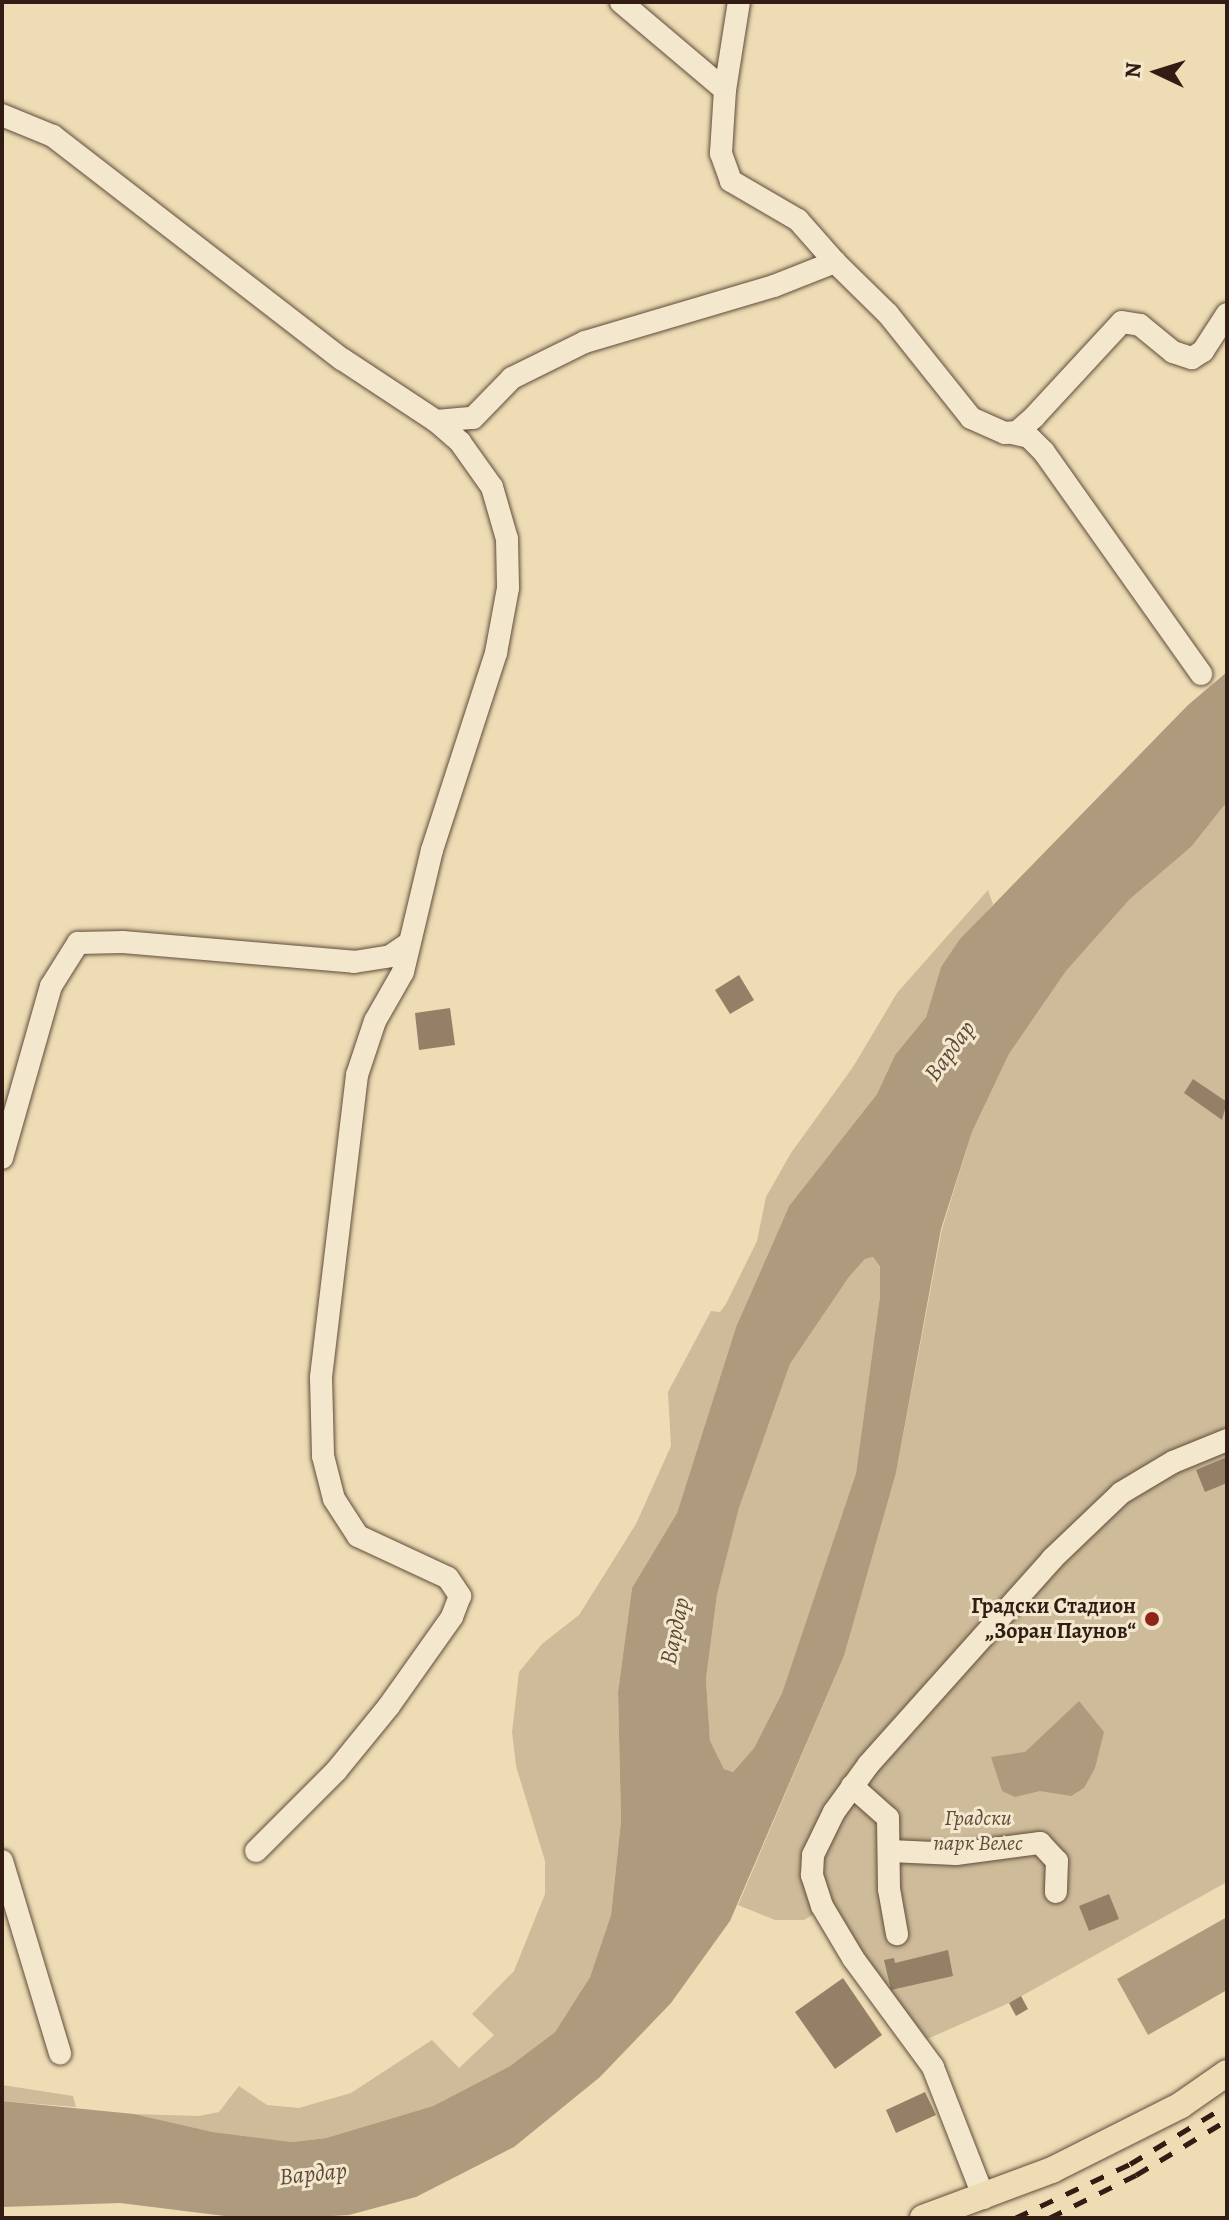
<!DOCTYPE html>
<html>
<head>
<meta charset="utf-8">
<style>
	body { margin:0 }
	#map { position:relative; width:1229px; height:2220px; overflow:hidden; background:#eddcb4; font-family:Alegreya,serif }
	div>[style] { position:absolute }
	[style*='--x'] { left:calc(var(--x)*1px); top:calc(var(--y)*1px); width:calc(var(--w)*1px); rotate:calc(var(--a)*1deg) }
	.green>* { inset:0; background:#cdbb99 }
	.water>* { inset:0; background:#ae9b7d }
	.building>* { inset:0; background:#948067 }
	.roads { filter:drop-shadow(0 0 2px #624c3b) drop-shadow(0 0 2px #624c3b) }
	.minor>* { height:22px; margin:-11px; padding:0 11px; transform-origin:11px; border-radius:11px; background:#f3e8ce }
	.major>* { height:26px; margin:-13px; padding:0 13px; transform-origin:13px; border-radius:13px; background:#eddcb4 }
	.rail>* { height:5px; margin-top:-2.5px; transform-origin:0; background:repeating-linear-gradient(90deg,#331c13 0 14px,transparent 0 28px) }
	.dots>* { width:22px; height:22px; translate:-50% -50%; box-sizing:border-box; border:4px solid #f3e8ce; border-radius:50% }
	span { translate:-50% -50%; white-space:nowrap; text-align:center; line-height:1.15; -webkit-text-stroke:6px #f3e8ce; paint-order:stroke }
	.poi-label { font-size:22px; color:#331c13; font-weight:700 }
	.right { translate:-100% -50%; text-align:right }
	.park-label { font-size:22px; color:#614c3b; font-style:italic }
	.water-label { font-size:24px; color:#5e4838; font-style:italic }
	.frame { position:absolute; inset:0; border:4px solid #331c13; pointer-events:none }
	.north { position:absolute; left:1117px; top:32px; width:80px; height:80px; -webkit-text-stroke:6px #f3e8ce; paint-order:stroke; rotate:274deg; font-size:22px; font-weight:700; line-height:32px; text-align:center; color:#331c13 }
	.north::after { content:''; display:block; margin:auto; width:28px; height:36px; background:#331c13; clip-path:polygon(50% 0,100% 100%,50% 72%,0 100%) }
</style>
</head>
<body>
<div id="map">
	<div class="green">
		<div style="clip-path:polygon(1227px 802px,1227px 1882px,1009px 2003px,918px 2043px,816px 1913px,804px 1920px,775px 1920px,738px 1905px,844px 1656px,896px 1473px,942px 1229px,972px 1132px,1009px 1054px,1066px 971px,1130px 899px,1191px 847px)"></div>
		<div style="clip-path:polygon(988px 890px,993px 904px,941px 967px,926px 1017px,895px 1055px,877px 1094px,789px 1206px,736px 1327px,677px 1513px,632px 1588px,618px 1692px,621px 1821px,611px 1915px,590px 1977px,555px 2032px,510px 2066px,433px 2106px,326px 2138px,292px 2142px,213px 2132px,134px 2114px,199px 2116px,219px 2112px,239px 2086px,267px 2105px,299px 2108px,351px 2093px,432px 2040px,459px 2068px,494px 2035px,472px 2014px,514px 1971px,545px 1894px,545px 1861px,516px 1766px,512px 1732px,519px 1672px,542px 1644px,579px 1615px,636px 1524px,671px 1446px,668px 1392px,711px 1311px,720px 1312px,726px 1304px,757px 1241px,766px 1197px,791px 1153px,853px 1067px,897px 993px)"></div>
		<div style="clip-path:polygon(873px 1257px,880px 1268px,880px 1296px,856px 1473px,782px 1693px,754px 1748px,733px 1772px,724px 1769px,710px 1742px,706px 1679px,717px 1595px,739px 1508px,790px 1364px,849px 1277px,865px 1259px)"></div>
		<div style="clip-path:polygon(2px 2085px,73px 2096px,76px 2107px,2px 2101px)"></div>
	</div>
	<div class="water">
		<div style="clip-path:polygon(evenodd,1227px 672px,1227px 802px,1191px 847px,1130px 899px,1066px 971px,1009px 1054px,972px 1132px,941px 1229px,896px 1473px,844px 1656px,730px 1921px,671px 2003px,600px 2077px,514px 2147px,416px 2197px,349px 2215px,299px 2218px,241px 2218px,120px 2203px,2px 2207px,2px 2101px,134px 2114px,213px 2132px,292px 2142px,326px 2138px,433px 2106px,510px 2066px,555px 2032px,590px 1977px,611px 1915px,621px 1821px,618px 1692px,632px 1588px,677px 1513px,736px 1327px,789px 1206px,877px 1094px,895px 1055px,926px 1017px,941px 967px,960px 939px,1188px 705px,1227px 672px,873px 1257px,880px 1267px,880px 1296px,856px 1473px,782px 1693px,754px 1748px,733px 1772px,724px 1769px,710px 1741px,706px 1679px,717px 1595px,739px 1508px,790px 1364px,849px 1277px,865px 1259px,873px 1257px)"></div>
		<div style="clip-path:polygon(1079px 1701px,1104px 1732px,1095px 1768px,1084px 1788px,1071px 1796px,1040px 1791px,1015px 1797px,1002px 1791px,991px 1757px,1025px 1752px)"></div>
		<div style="clip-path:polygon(1227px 1917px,1227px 1990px,1148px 2035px,1117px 1979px)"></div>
	</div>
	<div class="building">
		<div style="clip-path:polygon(739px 975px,754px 1000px,730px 1014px,715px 990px)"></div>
		<div style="clip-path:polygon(450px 1008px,455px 1045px,419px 1050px,415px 1013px)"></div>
		<div style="clip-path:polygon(1193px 1079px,1227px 1102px,1222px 1120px,1184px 1093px)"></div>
		<div style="clip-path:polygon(1227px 1457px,1227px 1483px,1205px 1492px,1196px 1470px)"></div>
		<div style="clip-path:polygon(1109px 1894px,1119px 1919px,1089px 1931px,1079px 1906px)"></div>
		<div style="clip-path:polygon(948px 1950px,953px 1976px,891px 1990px,884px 1960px,894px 1958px,895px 1963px)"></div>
		<div style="clip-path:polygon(843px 1978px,882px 2035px,835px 2069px,795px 2012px)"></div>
		<div style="clip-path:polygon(1021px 1996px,1028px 2009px,1016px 2016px,1009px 2003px)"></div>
		<div style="clip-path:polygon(925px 2092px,936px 2115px,896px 2133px,886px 2110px)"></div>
	</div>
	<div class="roads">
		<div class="minor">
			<div style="--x:621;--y:2;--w:136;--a:40.2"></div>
			<div style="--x:725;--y:90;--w:89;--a:-81"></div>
			<div style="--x:2;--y:115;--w:55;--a:22.4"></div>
			<div style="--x:53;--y:136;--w:365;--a:37.7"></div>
			<div style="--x:342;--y:359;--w:113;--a:33.4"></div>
			<div style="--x:436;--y:421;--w:32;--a:41"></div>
			<div style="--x:460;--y:442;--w:55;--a:54.6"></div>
			<div style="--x:492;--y:487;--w:54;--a:73.9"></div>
			<div style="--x:507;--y:539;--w:49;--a:88.8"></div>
			<div style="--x:508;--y:588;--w:66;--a:100.5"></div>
			<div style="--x:496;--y:653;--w:207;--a:108"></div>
			<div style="--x:432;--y:850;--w:125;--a:103.4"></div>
			<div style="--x:403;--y:972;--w:56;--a:119.7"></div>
			<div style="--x:375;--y:1021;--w:57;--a:108.4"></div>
			<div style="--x:357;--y:1075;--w:305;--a:96.8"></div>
			<div style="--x:321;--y:1378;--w:78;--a:88.5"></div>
			<div style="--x:323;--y:1456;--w:44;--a:75.7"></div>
			<div style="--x:334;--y:1499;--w:44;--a:57"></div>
			<div style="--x:358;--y:1536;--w:99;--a:25"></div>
			<div style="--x:448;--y:1578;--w:22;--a:56"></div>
			<div style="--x:460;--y:1596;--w:22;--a:111"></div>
			<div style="--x:452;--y:1617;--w:109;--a:125.3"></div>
			<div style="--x:389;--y:1706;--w:84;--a:129.2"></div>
			<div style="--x:336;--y:1771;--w:113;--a:135"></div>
			<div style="--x:835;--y:262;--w:74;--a:44.5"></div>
			<div style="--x:888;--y:314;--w:133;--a:51.4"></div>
			<div style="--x:971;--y:418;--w:37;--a:24"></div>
			<div style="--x:1005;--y:433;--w:12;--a:-5"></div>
			<div style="--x:1017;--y:432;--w:23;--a:-41"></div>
			<div style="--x:1034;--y:417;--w:129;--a:-47.2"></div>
			<div style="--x:1122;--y:322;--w:18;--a:9"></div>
			<div style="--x:1140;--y:325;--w:43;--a:39.3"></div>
			<div style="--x:1173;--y:352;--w:20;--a:18"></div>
			<div style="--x:1192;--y:358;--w:13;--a:-32"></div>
			<div style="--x:1203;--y:351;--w:44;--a:-57"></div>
			<div style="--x:436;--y:421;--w:37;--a:-5"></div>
			<div style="--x:473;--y:418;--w:56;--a:-45.7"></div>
			<div style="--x:512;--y:378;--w:81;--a:-26.3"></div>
			<div style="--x:585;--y:342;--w:197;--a:-16.5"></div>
			<div style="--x:774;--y:286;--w:66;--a:-21.5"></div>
			<div style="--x:835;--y:262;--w:56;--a:-131.4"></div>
			<div style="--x:798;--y:220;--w:78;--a:-149.8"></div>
			<div style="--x:731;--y:181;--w:30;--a:-110"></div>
			<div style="--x:721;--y:153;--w:63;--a:-86.4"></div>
			<div style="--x:1012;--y:433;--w:17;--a:13"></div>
			<div style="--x:1029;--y:437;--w:21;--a:45"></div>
			<div style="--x:1044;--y:452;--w:272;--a:54.7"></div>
			<div style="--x:2;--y:1158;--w:179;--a:-74.1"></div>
			<div style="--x:51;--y:986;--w:51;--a:-57.9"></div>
			<div style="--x:78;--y:943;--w:45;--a:-1.3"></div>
			<div style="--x:123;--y:942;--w:232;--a:4.9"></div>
			<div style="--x:354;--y:962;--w:36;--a:-9"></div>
			<div style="--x:390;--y:956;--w:23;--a:-34"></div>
			<div style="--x:852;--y:1786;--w:48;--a:41.6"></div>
			<div style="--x:888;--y:1818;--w:71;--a:89.2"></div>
			<div style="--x:889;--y:1889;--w:46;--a:79.9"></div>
			<div style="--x:890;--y:1851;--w:66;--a:2.6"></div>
			<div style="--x:956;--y:1854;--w:85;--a:-7.5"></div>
			<div style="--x:1040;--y:1843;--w:25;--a:47"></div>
			<div style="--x:1057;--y:1861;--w:31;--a:92"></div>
			<div style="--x:2;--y:1861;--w:201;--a:73.2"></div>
			<div style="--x:984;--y:2198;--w:141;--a:-111.3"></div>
			<div style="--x:933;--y:2067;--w:135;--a:-126.3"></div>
			<div style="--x:853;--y:1958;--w:61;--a:-120.8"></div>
			<div style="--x:822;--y:1906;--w:33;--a:-108"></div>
			<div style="--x:812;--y:1875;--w:20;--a:-87"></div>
			<div style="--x:813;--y:1855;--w:48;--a:-64"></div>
			<div style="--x:834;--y:1812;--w:59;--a:-53.9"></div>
			<div style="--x:869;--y:1764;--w:275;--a:-48.2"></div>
			<div style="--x:1052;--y:1559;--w:95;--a:-43.7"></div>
			<div style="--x:1121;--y:1493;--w:61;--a:-30.8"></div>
			<div style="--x:1173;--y:1462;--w:58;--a:-22.2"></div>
		</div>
		<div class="major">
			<div style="--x:923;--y:2218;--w:138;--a:-20.4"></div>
			<div style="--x:1052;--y:2170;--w:144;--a:-26.7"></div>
			<div style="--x:1181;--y:2105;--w:56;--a:-34.8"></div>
		</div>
	</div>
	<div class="rail">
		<div style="--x:1015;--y:2218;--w:127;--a:-25.2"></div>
		<div style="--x:1130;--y:2164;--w:114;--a:-31.3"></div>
		<div style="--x:1049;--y:2218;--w:97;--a:-26.3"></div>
		<div style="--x:1136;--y:2175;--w:106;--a:-31.1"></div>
	</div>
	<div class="dots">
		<div style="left:1152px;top:1619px;background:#8f2418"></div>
	</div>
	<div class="poi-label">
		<span class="right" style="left:1136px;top:1619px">Градски Стадион<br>„Зоран Паунов“</span>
	</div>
	<div class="park-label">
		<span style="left:978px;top:1831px">Градски<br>парк Велес</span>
	</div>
	<div class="water-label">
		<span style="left:950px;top:1051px;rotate:-54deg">Вардар</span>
		<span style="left:675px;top:1631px;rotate:-78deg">Вардар</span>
		<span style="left:313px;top:2174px;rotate:-6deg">Вардар</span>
	</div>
	<div class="frame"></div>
	<div class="north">N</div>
</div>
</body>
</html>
